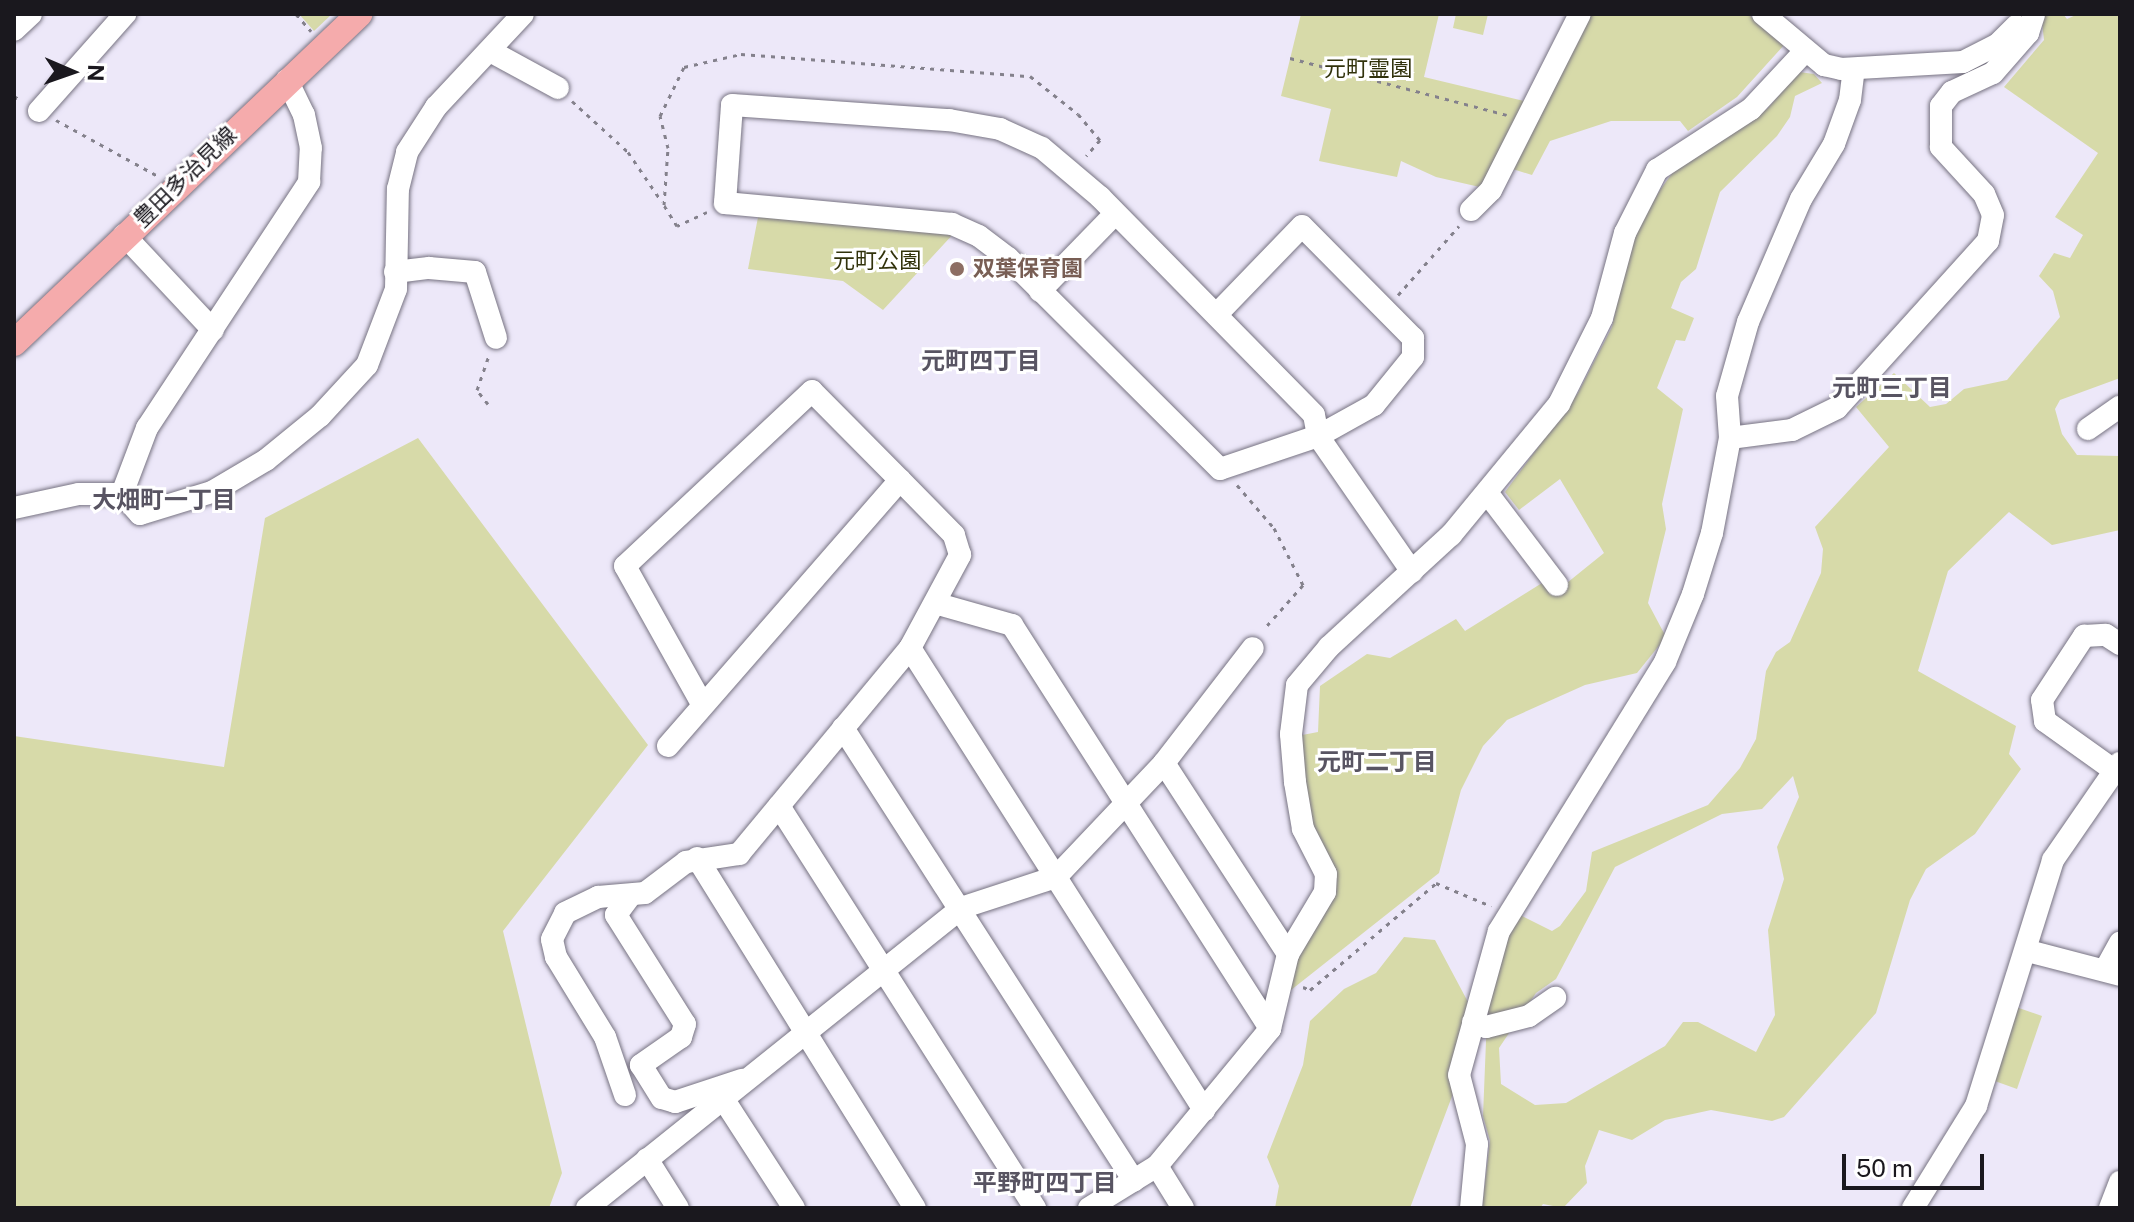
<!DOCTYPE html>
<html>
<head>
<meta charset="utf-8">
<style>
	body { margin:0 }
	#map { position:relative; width:2134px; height:1222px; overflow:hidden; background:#ede8f9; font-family:"Public Sans","Noto Sans JP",sans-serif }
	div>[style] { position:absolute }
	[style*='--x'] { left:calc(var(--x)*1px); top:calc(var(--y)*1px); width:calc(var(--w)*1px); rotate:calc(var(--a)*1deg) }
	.green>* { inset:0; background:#d7daa9 }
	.path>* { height:3px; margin-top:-1.5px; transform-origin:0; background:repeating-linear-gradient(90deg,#84818c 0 4px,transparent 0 10px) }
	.roads { filter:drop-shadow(0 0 2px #777382) drop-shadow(0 0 2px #777382) }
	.minor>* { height:22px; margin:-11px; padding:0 11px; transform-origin:11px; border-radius:11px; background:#fff }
	.major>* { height:26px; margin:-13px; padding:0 13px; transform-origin:13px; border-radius:13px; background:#f5abac }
	.dots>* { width:22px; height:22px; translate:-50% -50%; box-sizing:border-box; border:4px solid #fff; border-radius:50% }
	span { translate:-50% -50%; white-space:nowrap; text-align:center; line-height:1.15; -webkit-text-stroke:6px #fff; paint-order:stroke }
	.park-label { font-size:22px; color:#31320b }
	.street-label { font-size:22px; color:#1a181e }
	.education-label { font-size:22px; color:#785e54; font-weight:700 }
	.left { translate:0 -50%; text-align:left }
	.neighbourhood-label { font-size:24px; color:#585462; font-weight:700 }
	.frame { position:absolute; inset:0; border:16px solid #1a181e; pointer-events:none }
	.north { position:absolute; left:32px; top:32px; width:80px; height:80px; -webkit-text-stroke:6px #fff; paint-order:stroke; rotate:92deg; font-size:22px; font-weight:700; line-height:32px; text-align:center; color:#1a181e }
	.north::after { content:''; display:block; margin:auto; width:28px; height:36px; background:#1a181e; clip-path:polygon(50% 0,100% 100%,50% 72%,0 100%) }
	.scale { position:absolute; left:1842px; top:1154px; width:142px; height:36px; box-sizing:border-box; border:4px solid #1a181e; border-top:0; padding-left:10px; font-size:24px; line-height:28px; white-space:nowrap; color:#1a181e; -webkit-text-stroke:6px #fff; paint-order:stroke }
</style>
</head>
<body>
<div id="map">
	<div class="green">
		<div style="clip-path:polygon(299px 14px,332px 14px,314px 31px)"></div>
		<div style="clip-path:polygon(1301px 14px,1439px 14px,1424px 77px,1540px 105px,1586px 14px,1748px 14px,1784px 45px,1737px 97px,1688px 131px,1680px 121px,1611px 121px,1550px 141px,1532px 175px,1500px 165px,1484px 188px,1436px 177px,1401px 161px,1397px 177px,1319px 161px,1331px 109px,1281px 96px)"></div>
		<div style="clip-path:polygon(1456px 14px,1488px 14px,1483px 35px,1453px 28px)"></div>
		<div style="clip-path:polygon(evenodd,2041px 14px,2063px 14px,2067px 19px,2078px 14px,2120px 14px,2120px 378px,2060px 400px,2055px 409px,2062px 434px,2077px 455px,2120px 456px,2120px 530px,2052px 545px,2009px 512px,1948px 571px,1918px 671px,2016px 726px,2009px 754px,2021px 769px,1975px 834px,1926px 869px,1910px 900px,1876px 1013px,1784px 1117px,1772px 1121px,1711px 1110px,1665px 1120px,1632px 1140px,1599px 1130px,1585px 1166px,1587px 1183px,1563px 1208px,1543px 1204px,1540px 1208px,1482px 1208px,1490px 1141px,1483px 1116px,1487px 1016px,1505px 937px,1518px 914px,1552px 931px,1560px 926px,1586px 891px,1592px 852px,1708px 805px,1740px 768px,1756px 739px,1766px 671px,1776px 652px,1790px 642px,1821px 573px,1823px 549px,1815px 527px,1889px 447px,1856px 407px,1894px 373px,1930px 407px,1946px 404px,1964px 389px,2007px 380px,2060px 317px,2053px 291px,2039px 276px,2054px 253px,2070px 258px,2083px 235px,2055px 217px,2098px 153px,2004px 87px,2044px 40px,2041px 14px,1793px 776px,1799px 797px,1777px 847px,1784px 879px,1768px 930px,1775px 1015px,1756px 1052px,1698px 1022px,1683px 1022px,1665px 1046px,1566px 1103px,1535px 1105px,1501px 1084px,1499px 1048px,1536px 993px,1556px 979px,1615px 867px,1722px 814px,1762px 809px,1793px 776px)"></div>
		<div style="clip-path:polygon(1799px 72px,1814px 74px,1822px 83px,1795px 96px,1790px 117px,1777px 136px,1720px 192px,1696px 269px,1681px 282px,1671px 308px,1694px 318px,1685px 341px,1676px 340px,1657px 388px,1683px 409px,1662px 504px,1666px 529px,1648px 603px,1666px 637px,1637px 673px,1585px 685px,1507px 720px,1483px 746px,1461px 790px,1439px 873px,1286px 994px,1293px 964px,1326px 900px,1308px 826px,1297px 736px,1318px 732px,1320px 686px,1367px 654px,1390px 658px,1456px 619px,1465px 631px,1542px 583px,1552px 595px,1604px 553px,1560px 479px,1519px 510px,1505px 492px,1578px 393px,1612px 327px,1630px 242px,1660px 190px,1676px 168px,1767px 109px)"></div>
		<div style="clip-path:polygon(759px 212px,956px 231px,883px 310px,843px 281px,748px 269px)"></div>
		<div style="clip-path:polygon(418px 438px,648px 745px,503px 931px,562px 1173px,549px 1208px,14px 1208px,14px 736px,224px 767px,265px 518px)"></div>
		<div style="clip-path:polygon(1404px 937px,1435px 940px,1468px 1002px,1454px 1091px,1410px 1208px,1275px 1208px,1279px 1186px,1267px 1157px,1303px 1065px,1310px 1021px,1344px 989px,1376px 973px)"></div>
		<div style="clip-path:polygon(2016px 1007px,2042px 1016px,2017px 1089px,1992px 1080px)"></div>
	</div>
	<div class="path">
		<div style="--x:296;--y:14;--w:23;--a:49"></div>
		<div style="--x:1290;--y:58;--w:224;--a:14.7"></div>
		<div style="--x:14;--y:96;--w:9;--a:32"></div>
		<div style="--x:572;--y:101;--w:76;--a:42.3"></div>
		<div style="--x:628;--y:152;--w:60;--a:55.8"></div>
		<div style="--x:56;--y:120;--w:116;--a:28.8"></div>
		<div style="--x:707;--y:212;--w:33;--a:155"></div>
		<div style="--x:677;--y:226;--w:25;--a:-122"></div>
		<div style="--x:664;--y:205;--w:57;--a:-86"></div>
		<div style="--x:668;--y:148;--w:33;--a:-104"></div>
		<div style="--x:660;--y:116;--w:55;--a:-63.9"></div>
		<div style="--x:684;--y:67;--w:58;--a:-12.8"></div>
		<div style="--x:741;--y:54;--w:290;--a:4.4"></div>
		<div style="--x:1030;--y:76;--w:61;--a:38.4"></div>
		<div style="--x:1078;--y:114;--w:34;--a:50"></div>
		<div style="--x:1100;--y:140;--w:21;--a:131"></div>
		<div style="--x:1398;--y:295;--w:92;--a:-48.5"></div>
		<div style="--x:488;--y:404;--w:18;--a:-128"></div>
		<div style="--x:477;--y:390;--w:36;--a:-71"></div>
		<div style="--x:1237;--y:485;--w:57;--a:49.3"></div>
		<div style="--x:1274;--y:528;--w:64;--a:63"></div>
		<div style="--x:1303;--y:585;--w:60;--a:131.6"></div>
		<div style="--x:1303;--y:987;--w:8;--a:23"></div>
		<div style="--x:1310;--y:990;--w:165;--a:-40.3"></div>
		<div style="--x:1436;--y:883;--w:60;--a:22.7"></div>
	</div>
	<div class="roads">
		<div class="minor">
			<div style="--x:1763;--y:14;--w:80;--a:39.9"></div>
			<div style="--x:1824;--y:65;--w:17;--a:13"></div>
			<div style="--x:1841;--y:69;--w:122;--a:-3.3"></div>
			<div style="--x:1963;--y:62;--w:38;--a:-27"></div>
			<div style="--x:1997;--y:45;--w:27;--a:-45"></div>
			<div style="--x:14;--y:30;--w:23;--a:-43"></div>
			<div style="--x:492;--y:52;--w:75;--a:28.6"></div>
			<div style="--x:39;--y:111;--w:130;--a:-48.4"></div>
			<div style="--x:1471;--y:210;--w:28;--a:-45"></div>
			<div style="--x:1491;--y:190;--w:197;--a:-63.2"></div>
			<div style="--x:124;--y:235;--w:130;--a:46.9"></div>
			<div style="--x:395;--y:272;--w:34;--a:-7"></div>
			<div style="--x:429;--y:268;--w:46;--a:5"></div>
			<div style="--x:475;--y:272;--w:69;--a:72.3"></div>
			<div style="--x:1040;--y:291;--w:107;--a:-45.8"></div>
			<div style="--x:1217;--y:314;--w:122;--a:-46"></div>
			<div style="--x:1302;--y:226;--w:158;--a:45.3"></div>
			<div style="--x:1413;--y:338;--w:19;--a:90"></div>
			<div style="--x:1413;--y:357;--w:62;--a:129.1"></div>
			<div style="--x:1374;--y:405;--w:64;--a:151"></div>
			<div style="--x:1318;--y:436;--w:103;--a:161.4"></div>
			<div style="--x:1220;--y:469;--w:299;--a:-135.1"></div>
			<div style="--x:1008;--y:258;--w:36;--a:-143"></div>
			<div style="--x:979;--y:236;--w:30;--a:-156"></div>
			<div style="--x:952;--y:224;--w:228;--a:-174.7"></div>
			<div style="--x:725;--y:203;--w:98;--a:-85.9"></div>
			<div style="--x:732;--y:105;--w:218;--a:4"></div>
			<div style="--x:949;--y:120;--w:52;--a:10"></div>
			<div style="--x:1000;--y:129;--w:46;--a:24.3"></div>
			<div style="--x:1042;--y:148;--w:76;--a:40.2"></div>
			<div style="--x:1100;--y:197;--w:305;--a:45.5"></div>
			<div style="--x:1314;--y:415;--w:21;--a:79"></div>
			<div style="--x:1318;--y:436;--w:165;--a:55.3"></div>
			<div style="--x:2088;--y:429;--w:39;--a:-35"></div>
			<div style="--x:1730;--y:438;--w:63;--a:-7.4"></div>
			<div style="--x:1792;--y:430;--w:50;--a:-26.1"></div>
			<div style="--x:1837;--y:408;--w:225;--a:-47.9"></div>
			<div style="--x:1988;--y:241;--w:26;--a:-79"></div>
			<div style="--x:1993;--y:215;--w:23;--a:-113"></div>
			<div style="--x:1984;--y:194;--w:64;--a:-132.5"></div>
			<div style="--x:1941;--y:147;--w:41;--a:-90"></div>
			<div style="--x:1941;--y:106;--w:18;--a:-52"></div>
			<div style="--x:1952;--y:92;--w:45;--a:-24.9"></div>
			<div style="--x:1993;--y:73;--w:53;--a:-48.8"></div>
			<div style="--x:2028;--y:33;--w:20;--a:-72"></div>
			<div style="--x:122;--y:494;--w:27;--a:48"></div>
			<div style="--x:140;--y:514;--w:75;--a:-17"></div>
			<div style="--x:212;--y:492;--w:63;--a:-30.7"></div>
			<div style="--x:266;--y:460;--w:70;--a:-39.2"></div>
			<div style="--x:320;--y:416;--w:69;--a:-47.3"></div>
			<div style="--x:367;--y:365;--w:81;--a:-69.1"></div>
			<div style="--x:396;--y:289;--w:100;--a:-88.9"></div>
			<div style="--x:398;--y:189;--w:38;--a:-76"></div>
			<div style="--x:407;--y:152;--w:54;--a:-57.2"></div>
			<div style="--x:436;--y:107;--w:127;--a:-46.9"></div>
			<div style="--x:1488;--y:494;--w:114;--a:52.8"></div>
			<div style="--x:14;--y:508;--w:66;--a:-12.2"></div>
			<div style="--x:79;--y:494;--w:43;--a:0"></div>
			<div style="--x:122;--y:494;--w:71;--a:-69.3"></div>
			<div style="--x:147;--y:428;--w:295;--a:-56.6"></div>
			<div style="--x:309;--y:182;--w:34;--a:-87"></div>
			<div style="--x:311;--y:148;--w:34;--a:-102"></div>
			<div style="--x:304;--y:115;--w:39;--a:-116"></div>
			<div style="--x:938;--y:604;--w:77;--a:15.8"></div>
			<div style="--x:1012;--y:625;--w:479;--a:57.4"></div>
			<div style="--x:910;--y:648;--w:548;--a:57.53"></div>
			<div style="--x:843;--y:728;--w:538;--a:57.28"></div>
			<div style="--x:668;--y:746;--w:353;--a:-48.9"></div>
			<div style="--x:900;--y:480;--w:125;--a:-134.7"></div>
			<div style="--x:812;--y:391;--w:256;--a:136.9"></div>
			<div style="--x:625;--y:566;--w:158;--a:60.8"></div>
			<div style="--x:1164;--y:763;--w:145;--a:-52.3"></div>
			<div style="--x:2115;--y:771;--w:86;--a:-144.5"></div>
			<div style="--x:2045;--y:721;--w:21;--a:-98"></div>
			<div style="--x:2042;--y:700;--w:77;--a:-56.7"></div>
			<div style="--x:2084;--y:636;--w:22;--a:-3"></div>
			<div style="--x:2106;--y:635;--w:17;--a:33"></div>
			<div style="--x:779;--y:806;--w:477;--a:57.5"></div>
			<div style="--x:697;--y:858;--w:412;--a:58.1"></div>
			<div style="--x:631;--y:895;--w:25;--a:127"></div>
			<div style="--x:616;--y:915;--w:129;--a:57.7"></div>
			<div style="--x:685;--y:1024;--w:14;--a:107"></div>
			<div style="--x:681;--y:1037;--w:49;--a:145"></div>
			<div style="--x:641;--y:1065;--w:39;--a:58"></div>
			<div style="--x:662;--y:1098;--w:14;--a:17"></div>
			<div style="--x:675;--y:1102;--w:71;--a:-18.2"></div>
			<div style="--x:2028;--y:951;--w:95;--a:14.6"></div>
			<div style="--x:2106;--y:968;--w:29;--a:-61"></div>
			<div style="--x:1473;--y:1022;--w:14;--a:21"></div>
			<div style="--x:1486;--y:1027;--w:44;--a:-14.3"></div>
			<div style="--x:1529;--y:1016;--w:32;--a:-35"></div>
			<div style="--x:625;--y:1095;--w:61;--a:-109"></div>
			<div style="--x:605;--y:1037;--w:94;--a:-121.5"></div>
			<div style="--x:556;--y:957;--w:18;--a:-103"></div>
			<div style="--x:552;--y:939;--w:29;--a:-63"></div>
			<div style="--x:565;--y:913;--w:37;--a:-26"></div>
			<div style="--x:598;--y:897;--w:47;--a:-4.9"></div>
			<div style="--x:645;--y:893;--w:51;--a:-37.1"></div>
			<div style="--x:686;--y:862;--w:54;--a:-8.6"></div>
			<div style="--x:739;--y:854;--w:268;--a:-50.3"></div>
			<div style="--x:910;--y:648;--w:106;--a:-61.7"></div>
			<div style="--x:960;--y:555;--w:21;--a:-107"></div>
			<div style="--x:954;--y:535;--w:77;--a:-134.5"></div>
			<div style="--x:724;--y:1100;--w:129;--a:57.1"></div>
			<div style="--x:647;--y:1159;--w:58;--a:57.7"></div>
			<div style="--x:1157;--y:1166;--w:49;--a:58.2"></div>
			<div style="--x:587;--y:1208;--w:479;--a:-38.7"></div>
			<div style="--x:961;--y:908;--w:100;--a:-18.1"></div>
			<div style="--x:1056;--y:877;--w:157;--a:-46.5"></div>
			<div style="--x:1164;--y:763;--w:228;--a:57"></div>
			<div style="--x:1089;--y:1208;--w:80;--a:-31.7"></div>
			<div style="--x:1157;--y:1166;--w:178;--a:-50.5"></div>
			<div style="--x:1270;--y:1029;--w:77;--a:-76.5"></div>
			<div style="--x:1288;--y:954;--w:72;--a:-59.2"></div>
			<div style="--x:1325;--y:892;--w:18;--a:-87"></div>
			<div style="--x:1326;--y:874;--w:51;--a:-117.1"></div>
			<div style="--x:1303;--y:829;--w:48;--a:-99.7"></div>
			<div style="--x:1295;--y:782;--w:48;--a:-94.8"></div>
			<div style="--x:1291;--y:734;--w:49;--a:-83"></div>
			<div style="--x:1297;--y:685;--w:50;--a:-49.9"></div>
			<div style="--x:1329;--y:647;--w:166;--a:-42.6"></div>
			<div style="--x:1451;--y:535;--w:170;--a:-50.5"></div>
			<div style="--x:1559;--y:404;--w:96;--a:-63.4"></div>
			<div style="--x:1602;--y:318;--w:88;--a:-74.9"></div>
			<div style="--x:1625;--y:233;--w:71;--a:-63.1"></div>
			<div style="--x:1657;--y:170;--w:112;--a:-33"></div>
			<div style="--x:1751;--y:109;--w:79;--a:-47"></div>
			<div style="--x:1471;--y:1208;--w:64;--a:-84.6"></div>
			<div style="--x:1477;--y:1144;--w:71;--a:-104.6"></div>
			<div style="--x:1459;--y:1075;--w:149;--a:-74.5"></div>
			<div style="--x:1499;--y:931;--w:316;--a:-58.3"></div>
			<div style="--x:1665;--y:662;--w:74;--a:-67.6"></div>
			<div style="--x:1693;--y:594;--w:64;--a:-72.7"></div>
			<div style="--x:1712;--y:533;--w:97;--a:-79.3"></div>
			<div style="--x:1730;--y:438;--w:42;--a:-94.1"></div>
			<div style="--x:1727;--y:396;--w:77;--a:-74.2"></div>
			<div style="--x:1748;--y:322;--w:134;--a:-66.7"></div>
			<div style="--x:1801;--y:199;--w:64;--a:-59"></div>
			<div style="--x:1834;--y:144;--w:47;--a:-70"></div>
			<div style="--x:1850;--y:100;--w:31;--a:-83"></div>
			<div style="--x:1913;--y:1208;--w:120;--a:-58.3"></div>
			<div style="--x:1976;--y:1106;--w:258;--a:-72.6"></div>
			<div style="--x:2053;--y:860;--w:118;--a:-55.4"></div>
			<div style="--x:2110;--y:1208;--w:28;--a:-69"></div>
		</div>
		<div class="major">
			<div style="--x:14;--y:343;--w:477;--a:-43.6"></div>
		</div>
	</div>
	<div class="dots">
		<div style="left:957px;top:269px;background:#8d6e63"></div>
	</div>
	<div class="park-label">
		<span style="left:1368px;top:69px">元町霊園</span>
		<span style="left:877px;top:261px">元町公園</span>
	</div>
	<div class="street-label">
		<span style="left:185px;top:177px;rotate:-44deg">豊田多治見線</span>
	</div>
	<div class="education-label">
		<span class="left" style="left:973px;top:269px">双葉保育園</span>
	</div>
	<div class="neighbourhood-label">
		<span style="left:981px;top:361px">元町四丁目</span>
		<span style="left:1892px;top:388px">元町三丁目</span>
		<span style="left:164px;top:500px">大畑町一丁目</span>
		<span style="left:1377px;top:762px">元町二丁目</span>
		<span style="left:1045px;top:1183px">平野町四丁目</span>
	</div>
	<div class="frame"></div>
	<div class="north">N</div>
	<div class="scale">50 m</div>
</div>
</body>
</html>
